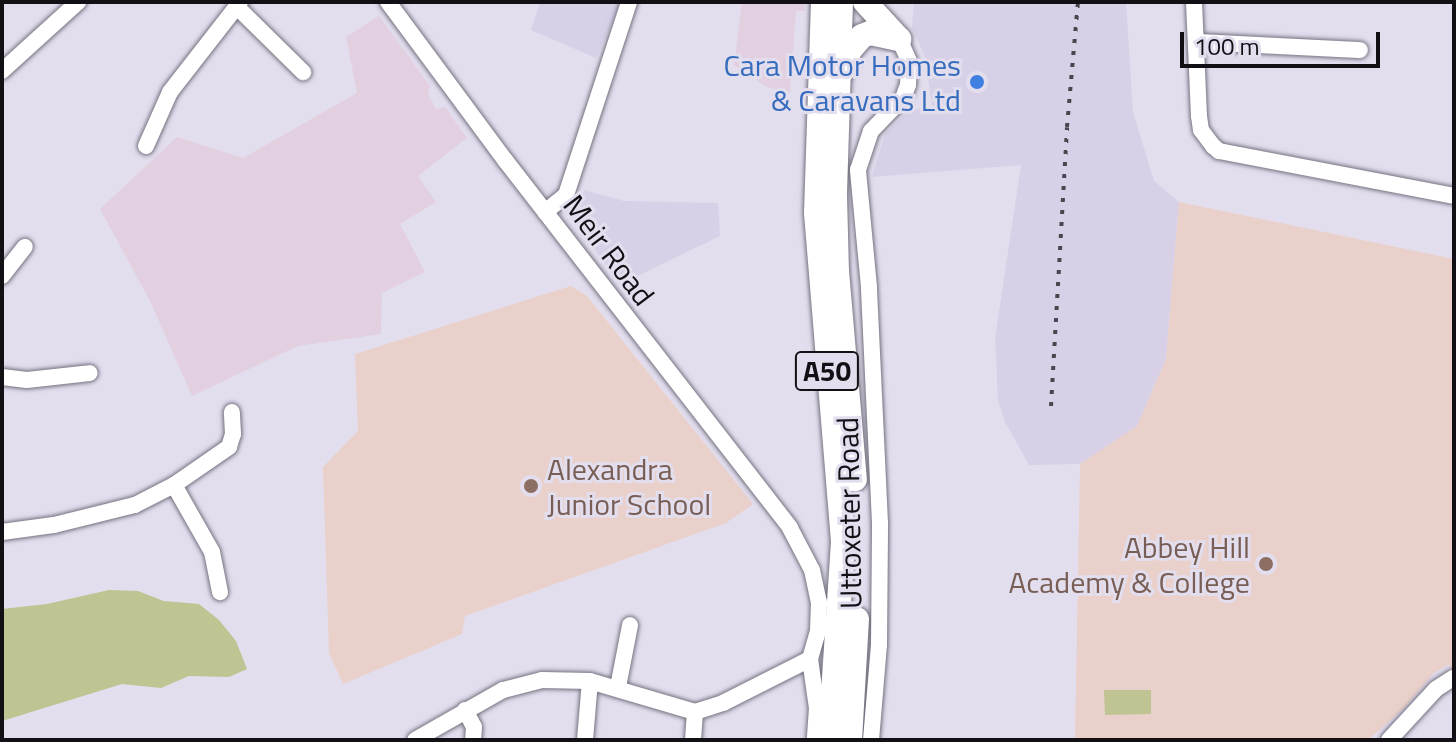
<!DOCTYPE html>
<html>
<head>
<meta charset="utf-8">
<style>
	body { margin:0 }
	#map { position:relative; width:1456px; height:742px; overflow:hidden; background:#e3deee; font-family:"Titillium Web",sans-serif }
	div>[style] { position:absolute }
	[style*='--x'] { left:calc(var(--x)*1px); top:calc(var(--y)*1px); width:calc(var(--w)*1px); rotate:calc(var(--a)*1deg) }
	.built>* { inset:0; background:#d7d0e7 }
	.industrial>* { inset:0; background:#e2d0e1 }
	.education>* { inset:0; background:#ead0ca }
	.green>* { inset:0; background:#bfc492 }
	.roads { filter:drop-shadow(0 0 2px #767280) drop-shadow(0 0 2px #767280) }
	.minor>* { height:16px; margin:-8px; padding:0 8px; transform-origin:8px; border-radius:8px; background:#fff }
	.highway>* { height:24px; margin:-12px; padding:0 12px; transform-origin:12px; border-radius:12px; background:#fff }
	.rail>* { height:4px; margin-top:-2px; transform-origin:0; background:repeating-linear-gradient(90deg,#49464e 0 4px,transparent 0 12px) }
	.dots>* { width:22px; height:22px; translate:-50% -50%; box-sizing:border-box; border:4px solid #e3deee; border-radius:50% }
	span { translate:-50% -50%; white-space:nowrap; text-align:center; line-height:1.15; -webkit-text-stroke:6px #e3deee; paint-order:stroke }
	.shield-label span { padding:2px 6px; background:#e3deee; border:2px solid; border-radius:6px; -webkit-text-stroke-width:0 }
	.shield-label { font-size:28px; color:#121015; font-weight:700 }
	.shop-label { font-size:30px; color:#366cbe }
	.right { translate:-100% -50%; text-align:right }
	.street-label { font-size:30px; color:#121015 }
	.education-label { font-size:30px; color:#785e54 }
	.left { translate:0 -50%; text-align:left }
	.frame { position:absolute; inset:0; border:4px solid #121015; pointer-events:none }
	.scale { position:absolute; left:1180px; top:32px; width:200px; height:36px; box-sizing:border-box; border:4px solid #121015; border-top:0; padding-left:10px; font-size:24px; line-height:28px; white-space:nowrap; color:#121015; -webkit-text-stroke:6px #e3deee; paint-order:stroke }
</style>
</head>
<body>
<div id="map">
	<div class="built">
		<div style="clip-path:polygon(540px 2px,621px 2px,596px 58px,531px 30px)"></div>
		<div style="clip-path:polygon(914px 2px,1126px 2px,1133px 112px,1154px 181px,1179px 202px,1166px 359px,1137px 426px,1080px 464px,1029px 465px,1005px 422px,998px 401px,995px 338px,1021px 165px,872px 177px,885px 134px,910px 110px,932px 107px,925px 57px,912px 27px)"></div>
		<div style="clip-path:polygon(584px 190px,624px 201px,718px 203px,720px 236px,621px 284px,576px 225px)"></div>
	</div>
	<div class="industrial">
		<div style="clip-path:polygon(742px 2px,804px 2px,805px 11px,796px 11px,790px 93px,767px 87px,734px 65px)"></div>
		<div style="clip-path:polygon(379px 16px,430px 86px,428px 94px,436px 109px,445px 107px,467px 138px,418px 176px,436px 202px,400px 224px,425px 272px,382px 293px,381px 334px,298px 346px,192px 396px,151px 303px,100px 209px,177px 137px,243px 158px,357px 93px,346px 37px)"></div>
	</div>
	<div class="education">
		<div style="clip-path:polygon(1179px 202px,1454px 259px,1454px 675px,1449px 664px,1434px 673px,1403px 709px,1368px 740px,1075px 740px,1080px 464px,1137px 426px,1166px 359px)"></div>
		<div style="clip-path:polygon(571px 286px,587px 296px,753px 504px,726px 523px,465px 616px,462px 634px,343px 684px,329px 653px,323px 467px,358px 431px,355px 354px)"></div>
	</div>
	<div class="green">
		<div style="clip-path:polygon(109px 590px,138px 591px,164px 601px,199px 604px,219px 620px,236px 641px,247px 669px,229px 677px,189px 676px,161px 688px,122px 684px,2px 721px,2px 609px,47px 604px)"></div>
		<div style="clip-path:polygon(1104px 690px,1151px 690px,1151px 714px,1105px 715px)"></div>
	</div>
	<div class="roads">
		<div class="minor">
			<div style="--x:388;--y:2;--w:197;--a:53.5"></div>
			<div style="--x:505;--y:160;--w:465;--a:52.2"></div>
			<div style="--x:790;--y:528;--w:47;--a:62.4"></div>
			<div style="--x:812;--y:570;--w:33;--a:78"></div>
			<div style="--x:819;--y:602;--w:29;--a:92"></div>
			<div style="--x:818;--y:631;--w:29;--a:106"></div>
			<div style="--x:810;--y:659;--w:97;--a:153.2"></div>
			<div style="--x:723;--y:703;--w:29;--a:162"></div>
			<div style="--x:695;--y:712;--w:109;--a:-163.6"></div>
			<div style="--x:590;--y:681;--w:48;--a:-178.8"></div>
			<div style="--x:542;--y:680;--w:40;--a:165.6"></div>
			<div style="--x:503;--y:690;--w:101;--a:150.4"></div>
			<div style="--x:1194;--y:2;--w:114;--a:87.5"></div>
			<div style="--x:1199;--y:116;--w:14;--a:82"></div>
			<div style="--x:1201;--y:130;--w:20;--a:53"></div>
			<div style="--x:1213;--y:146;--w:8;--a:40"></div>
			<div style="--x:1219;--y:151;--w:239;--a:10.8"></div>
			<div style="--x:237;--y:7;--w:93;--a:44.6"></div>
			<div style="--x:1196;--y:42;--w:164;--a:2.8"></div>
			<div style="--x:2;--y:71;--w:103;--a:-42.2"></div>
			<div style="--x:146;--y:146;--w:59;--a:-66"></div>
			<div style="--x:170;--y:92;--w:114;--a:-52.1"></div>
			<div style="--x:545;--y:212;--w:27;--a:-39"></div>
			<div style="--x:566;--y:195;--w:203;--a:-71.9"></div>
			<div style="--x:2;--y:276;--w:37;--a:-52"></div>
			<div style="--x:2;--y:377;--w:25;--a:7"></div>
			<div style="--x:27;--y:380;--w:63;--a:-6.3"></div>
			<div style="--x:174;--y:485;--w:77;--a:60.4"></div>
			<div style="--x:212;--y:552;--w:41;--a:78.7"></div>
			<div style="--x:2;--y:532;--w:52;--a:-7.7"></div>
			<div style="--x:54;--y:525;--w:83;--a:-13.9"></div>
			<div style="--x:135;--y:505;--w:44;--a:-27.1"></div>
			<div style="--x:174;--y:485;--w:67;--a:-34.6"></div>
			<div style="--x:229;--y:447;--w:14;--a:-73"></div>
			<div style="--x:233;--y:434;--w:22;--a:-93"></div>
			<div style="--x:810;--y:659;--w:49;--a:81.9"></div>
			<div style="--x:817;--y:708;--w:32;--a:94"></div>
			<div style="--x:618;--y:687;--w:63;--a:-79"></div>
			<div style="--x:465;--y:710;--w:19;--a:62"></div>
			<div style="--x:474;--y:727;--w:13;--a:94"></div>
			<div style="--x:585;--y:740;--w:59;--a:-85.2"></div>
			<div style="--x:693;--y:740;--w:28;--a:-86"></div>
			<div style="--x:871;--y:740;--w:95;--a:-85.2"></div>
			<div style="--x:879;--y:645;--w:122;--a:-89.5"></div>
			<div style="--x:880;--y:523;--w:236;--a:-92.7"></div>
			<div style="--x:869;--y:287;--w:118;--a:-95.4"></div>
			<div style="--x:858;--y:170;--w:41;--a:-71.6"></div>
			<div style="--x:871;--y:131;--w:46;--a:-45.9"></div>
			<div style="--x:903;--y:98;--w:14;--a:-69"></div>
			<div style="--x:908;--y:85;--w:24;--a:-88"></div>
			<div style="--x:909;--y:61;--w:24;--a:-114"></div>
			<div style="--x:1389;--y:740;--w:69;--a:-47.3"></div>
			<div style="--x:1436;--y:689;--w:20;--a:-33"></div>
		</div>
		<div class="highway">
			<div style="--x:823;--y:2;--w:211;--a:91.9"></div>
			<div style="--x:816;--y:213;--w:330;--a:85.3"></div>
			<div style="--x:843;--y:542;--w:198;--a:93.8"></div>
			<div style="--x:841;--y:2;--w:194;--a:91.8"></div>
			<div style="--x:835;--y:196;--w:75;--a:88.5"></div>
			<div style="--x:837;--y:271;--w:209;--a:85.1"></div>
			<div style="--x:865;--y:2;--w:50;--a:47.4"></div>
			<div style="--x:843;--y:70;--w:21;--a:-71"></div>
			<div style="--x:850;--y:50;--w:18;--a:-49"></div>
			<div style="--x:862;--y:36;--w:9;--a:-21"></div>
			<div style="--x:870;--y:33;--w:30;--a:12"></div>
			<div style="--x:850;--y:740;--w:121;--a:-86.7"></div>
		</div>
	</div>
	<div class="rail">
		<div style="--x:1051;--y:406;--w:279;--a:-86.7"></div>
		<div style="--x:1067;--y:127;--w:125;--a:-85"></div>
	</div>
	<div class="dots">
		<div style="left:977px;top:82px;background:#3f7fe0"></div>
		<div style="left:531px;top:486px;background:#8d6e63"></div>
		<div style="left:1266px;top:564px;background:#8d6e63"></div>
	</div>
	<div class="shield-label">
		<span style="left:827px;top:371px">A50</span>
	</div>
	<div class="shop-label">
		<span class="right" style="left:961px;top:82px">Cara Motor Homes<br>&amp; Caravans Ltd</span>
	</div>
	<div class="street-label">
		<span style="left:609px;top:250px;rotate:53deg">Meir Road</span>
		<span style="left:849px;top:513px;rotate:-91deg">Uttoxeter Road</span>
	</div>
	<div class="education-label">
		<span class="left" style="left:547px;top:486px">Alexandra<br>Junior School</span>
		<span class="right" style="left:1250px;top:564px">Abbey Hill<br>Academy &amp; College</span>
	</div>
	<div class="frame"></div>
	<div class="scale">100 m</div>
</div>
</body>
</html>
